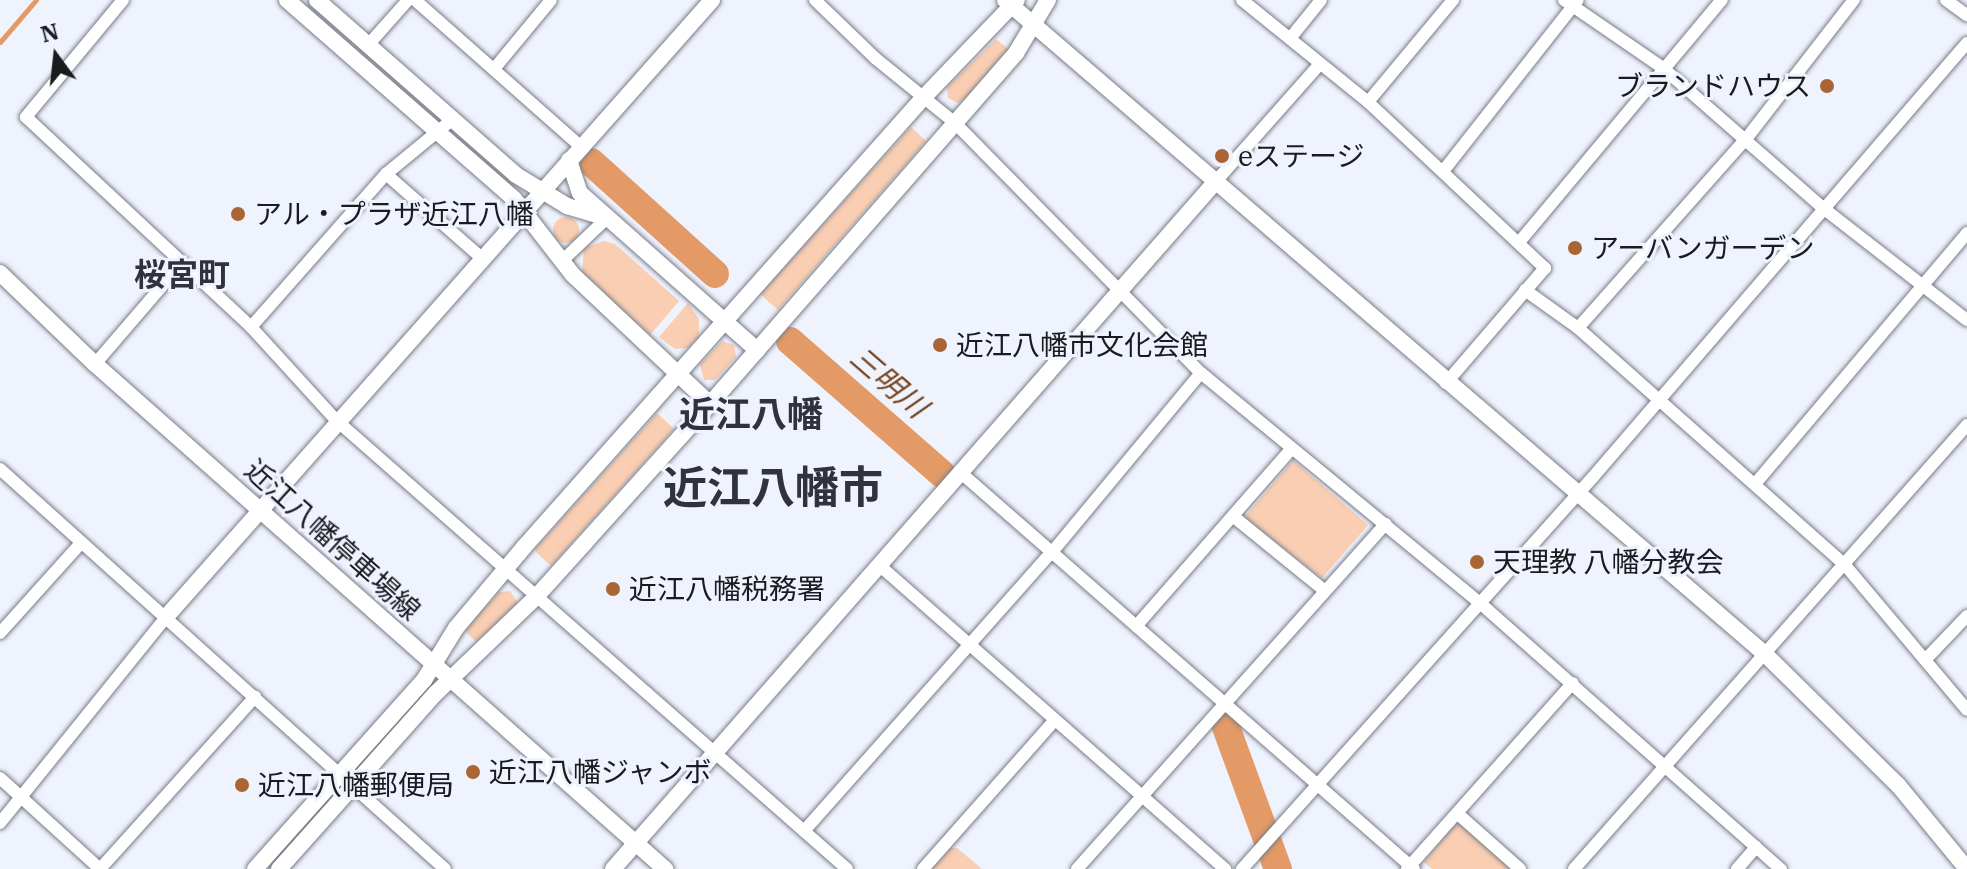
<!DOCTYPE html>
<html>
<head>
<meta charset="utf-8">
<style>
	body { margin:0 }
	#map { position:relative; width:1967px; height:869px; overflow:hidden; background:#eff3fd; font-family:"IBM Plex Serif","Noto Sans JP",serif }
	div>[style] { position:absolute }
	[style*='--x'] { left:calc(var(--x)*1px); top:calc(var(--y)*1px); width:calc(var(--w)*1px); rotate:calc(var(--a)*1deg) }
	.green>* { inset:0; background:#f9ceb2 }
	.round { border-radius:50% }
	.stream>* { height:5px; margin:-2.5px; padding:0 2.5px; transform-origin:2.5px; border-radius:2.5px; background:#e49a66 }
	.river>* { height:28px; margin:-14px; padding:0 14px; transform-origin:14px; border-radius:14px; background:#e49a66 }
	.roads { filter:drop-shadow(0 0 2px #787c87) drop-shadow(0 0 2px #787c87) }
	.street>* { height:12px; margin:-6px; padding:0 6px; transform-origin:6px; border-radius:6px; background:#fff }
	.secondary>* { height:16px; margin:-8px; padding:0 8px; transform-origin:8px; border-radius:8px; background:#fff }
	.dots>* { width:22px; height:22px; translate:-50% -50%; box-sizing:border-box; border:4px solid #eff3fd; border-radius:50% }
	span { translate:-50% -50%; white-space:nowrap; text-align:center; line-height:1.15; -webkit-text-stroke:6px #eff3fd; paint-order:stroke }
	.poi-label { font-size:28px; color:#191b1f }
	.right { translate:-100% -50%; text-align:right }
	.left { translate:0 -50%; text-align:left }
	.street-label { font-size:28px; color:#191b1f }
	.water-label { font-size:30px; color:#73421d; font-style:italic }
	.quarter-label { font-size:32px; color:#30333d; font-weight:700 }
	.district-label { font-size:36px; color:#30333d; font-weight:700 }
	.town-label { font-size:44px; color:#30333d; font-weight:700 }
	.north { position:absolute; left:16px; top:16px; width:80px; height:80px; -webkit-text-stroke:6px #eff3fd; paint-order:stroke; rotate:345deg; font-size:22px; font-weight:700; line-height:32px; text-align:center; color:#191b1f }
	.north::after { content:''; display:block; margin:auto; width:28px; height:36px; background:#191b1f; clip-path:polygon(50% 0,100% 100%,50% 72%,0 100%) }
</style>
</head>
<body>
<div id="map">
	<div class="green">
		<div style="clip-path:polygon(996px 39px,1008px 49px,965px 99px,958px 103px,948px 98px,947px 87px)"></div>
		<div style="clip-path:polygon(911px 127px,926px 141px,778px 310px,760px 294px)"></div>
		<div class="round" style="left:553px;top:217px;width:26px;height:26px"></div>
		<div style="clip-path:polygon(604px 241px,615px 244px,679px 301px,650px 335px,582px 273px,584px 248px)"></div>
		<div style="clip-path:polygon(688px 303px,699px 319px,699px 338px,688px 348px,675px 349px,659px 337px)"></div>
		<div style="clip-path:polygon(722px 341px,734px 345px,736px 357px,715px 380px,704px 380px,700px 364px)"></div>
		<div style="clip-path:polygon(657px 413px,674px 429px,551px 566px,534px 550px)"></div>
		<div style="clip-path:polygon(1293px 460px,1368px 525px,1322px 578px,1244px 518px)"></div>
		<div style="clip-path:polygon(510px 591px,518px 603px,476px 642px,464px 630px,499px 592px)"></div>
		<div style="clip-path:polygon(1463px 823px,1515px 869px,1432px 869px,1424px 862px,1454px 825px)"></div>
		<div style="clip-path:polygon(951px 848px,957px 848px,982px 869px,931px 869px)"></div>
	</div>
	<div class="stream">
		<div style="--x:0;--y:42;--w:55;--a:-49.4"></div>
	</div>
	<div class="river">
		<div style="--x:591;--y:162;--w:167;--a:42.1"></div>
		<div style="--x:790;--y:341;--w:202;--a:41.2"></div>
		<div style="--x:1223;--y:719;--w:160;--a:69.9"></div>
	</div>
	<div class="roads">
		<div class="street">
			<div style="--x:123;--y:0;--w:152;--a:129.7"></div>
			<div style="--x:26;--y:117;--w:308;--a:43"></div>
			<div style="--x:251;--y:327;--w:126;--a:47.6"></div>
			<div style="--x:336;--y:420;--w:680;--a:41.3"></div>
			<div style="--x:415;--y:0;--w:222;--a:41.5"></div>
			<div style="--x:815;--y:0;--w:83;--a:44"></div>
			<div style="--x:875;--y:58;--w:103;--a:39.1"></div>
			<div style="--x:955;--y:123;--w:351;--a:45.5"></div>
			<div style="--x:1201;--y:373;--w:362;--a:39.5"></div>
			<div style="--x:1480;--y:603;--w:402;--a:41.5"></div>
			<div style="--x:1242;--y:0;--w:162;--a:39"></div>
			<div style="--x:1368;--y:102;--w:243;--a:43.2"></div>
			<div style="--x:1545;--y:268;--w:152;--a:130.7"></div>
			<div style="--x:1564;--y:0;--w:120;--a:34.5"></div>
			<div style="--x:1663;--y:68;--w:213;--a:41.2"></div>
			<div style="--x:1823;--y:208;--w:182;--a:37.9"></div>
			<div style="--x:1946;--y:0;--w:26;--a:36"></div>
			<div style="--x:1292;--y:36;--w:46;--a:-51.1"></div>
			<div style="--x:369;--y:44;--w:59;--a:-48.4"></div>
			<div style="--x:494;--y:69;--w:89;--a:-50.4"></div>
			<div style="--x:1368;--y:102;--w:133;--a:-50.2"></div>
			<div style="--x:1444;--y:170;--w:216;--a:-51.8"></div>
			<div style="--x:386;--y:174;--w:130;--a:41.3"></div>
			<div style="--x:1218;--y:179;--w:151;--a:-48.5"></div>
			<div style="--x:1521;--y:240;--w:313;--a:-50.1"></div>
			<div style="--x:563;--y:260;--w:61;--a:-43.7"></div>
			<div style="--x:1525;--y:290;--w:65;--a:35.6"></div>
			<div style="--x:1578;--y:328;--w:357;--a:41.6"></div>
			<div style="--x:1845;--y:565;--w:189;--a:49.9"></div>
			<div style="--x:251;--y:327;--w:204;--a:-48.6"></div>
			<div style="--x:386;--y:174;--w:88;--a:-39.5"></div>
			<div style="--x:1578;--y:328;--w:253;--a:-48.4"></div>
			<div style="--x:1746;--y:139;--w:176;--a:-52.2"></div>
			<div style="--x:95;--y:364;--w:133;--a:-49.3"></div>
			<div style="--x:0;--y:469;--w:598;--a:41.95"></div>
			<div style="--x:960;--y:472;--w:603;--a:41.17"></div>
			<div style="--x:1755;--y:484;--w:329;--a:-49.8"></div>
			<div style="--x:1234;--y:517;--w:117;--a:39.1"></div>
			<div style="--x:879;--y:565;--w:461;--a:41.3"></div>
			<div style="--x:1138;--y:624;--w:232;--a:-48.8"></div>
			<div style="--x:0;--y:633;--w:122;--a:-48"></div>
			<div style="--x:1925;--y:660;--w:61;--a:-46.3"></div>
			<div style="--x:0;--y:778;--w:135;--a:42.3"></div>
			<div style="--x:100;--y:869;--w:232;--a:-48"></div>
			<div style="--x:1458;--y:814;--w:83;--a:41.6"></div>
			<div style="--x:0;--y:823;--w:265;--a:-51.1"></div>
			<div style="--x:804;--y:831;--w:375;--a:-48.4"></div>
			<div style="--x:1053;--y:551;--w:231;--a:-50.3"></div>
			<div style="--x:923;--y:869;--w:199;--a:-48.5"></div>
			<div style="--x:1077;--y:869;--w:463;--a:-48.2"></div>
			<div style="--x:1242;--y:869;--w:526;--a:-48.16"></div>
			<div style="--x:1593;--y:477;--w:573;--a:-49.25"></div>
			<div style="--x:1407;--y:869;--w:249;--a:-48.3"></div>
			<div style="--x:1574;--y:869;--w:593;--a:-48.49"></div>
			<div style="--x:1737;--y:869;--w:29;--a:-49"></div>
		</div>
		<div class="secondary">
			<div style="--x:287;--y:0;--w:302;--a:41.2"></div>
			<div style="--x:514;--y:199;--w:96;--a:52.2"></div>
			<div style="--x:573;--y:275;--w:188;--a:43.3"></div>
			<div style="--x:317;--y:0;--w:265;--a:41.3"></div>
			<div style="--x:516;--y:175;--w:60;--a:31.3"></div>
			<div style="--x:567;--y:206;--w:42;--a:16.7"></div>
			<div style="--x:1005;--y:0;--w:1005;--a:40.72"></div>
			<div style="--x:1767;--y:656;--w:184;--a:44.6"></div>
			<div style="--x:1898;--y:785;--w:109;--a:50.6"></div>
			<div style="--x:569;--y:160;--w:35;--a:72"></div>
			<div style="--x:580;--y:193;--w:237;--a:41.6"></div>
			<div style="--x:0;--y:273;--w:132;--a:43.8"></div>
			<div style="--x:95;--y:364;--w:762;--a:41.54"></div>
			<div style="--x:166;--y:617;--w:824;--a:-48.49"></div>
			<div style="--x:255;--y:869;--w:254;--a:-48.2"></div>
			<div style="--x:424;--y:680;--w:61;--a:-58.4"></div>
			<div style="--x:456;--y:628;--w:106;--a:-50"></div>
			<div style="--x:524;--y:547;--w:602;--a:-48.37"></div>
			<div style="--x:924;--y:97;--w:134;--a:-46.2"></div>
			<div style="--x:279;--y:869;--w:236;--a:-48.3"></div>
			<div style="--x:436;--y:693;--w:139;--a:-43.8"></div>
			<div style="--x:536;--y:597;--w:260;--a:-48"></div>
			<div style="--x:710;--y:404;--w:466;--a:-48.9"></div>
			<div style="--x:1016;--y:53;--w:62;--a:-58.9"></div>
			<div style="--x:613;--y:869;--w:918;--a:-48.76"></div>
		</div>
	</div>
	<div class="dots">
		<div style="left:1827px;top:86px;background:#a96634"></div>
		<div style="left:1222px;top:156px;background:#a96634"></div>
		<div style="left:238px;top:214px;background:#a96634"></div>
		<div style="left:1575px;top:248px;background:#a96634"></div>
		<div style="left:940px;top:345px;background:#a96634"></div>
		<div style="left:1477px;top:562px;background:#a96634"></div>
		<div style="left:613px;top:589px;background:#a96634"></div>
		<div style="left:473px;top:772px;background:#a96634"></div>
		<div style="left:242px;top:785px;background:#a96634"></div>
	</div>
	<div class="poi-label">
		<span class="right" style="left:1811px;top:86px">ブランドハウス</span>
		<span class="left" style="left:1238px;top:156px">eステージ</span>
		<span class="left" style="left:254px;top:214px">アル・プラザ近江八幡</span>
		<span class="left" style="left:1591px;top:248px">アーバンガーデン</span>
		<span class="left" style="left:956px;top:345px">近江八幡市文化会館</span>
		<span class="left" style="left:1493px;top:562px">天理教 八幡分教会</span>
		<span class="left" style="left:629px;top:589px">近江八幡税務署</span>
		<span class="left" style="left:489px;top:772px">近江八幡ジャンボ</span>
		<span class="left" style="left:258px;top:785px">近江八幡郵便局</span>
	</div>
	<div class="street-label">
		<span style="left:333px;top:540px;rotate:42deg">近江八幡停車場線</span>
	</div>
	<div class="water-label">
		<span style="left:889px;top:382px;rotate:41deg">三明川</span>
	</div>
	<div class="quarter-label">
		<span style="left:182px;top:274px">桜宮町</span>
	</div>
	<div class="district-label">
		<span style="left:751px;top:414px">近江八幡</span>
	</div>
	<div class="town-label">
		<span style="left:773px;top:487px">近江八幡市</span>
	</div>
	<div class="north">N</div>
</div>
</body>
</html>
